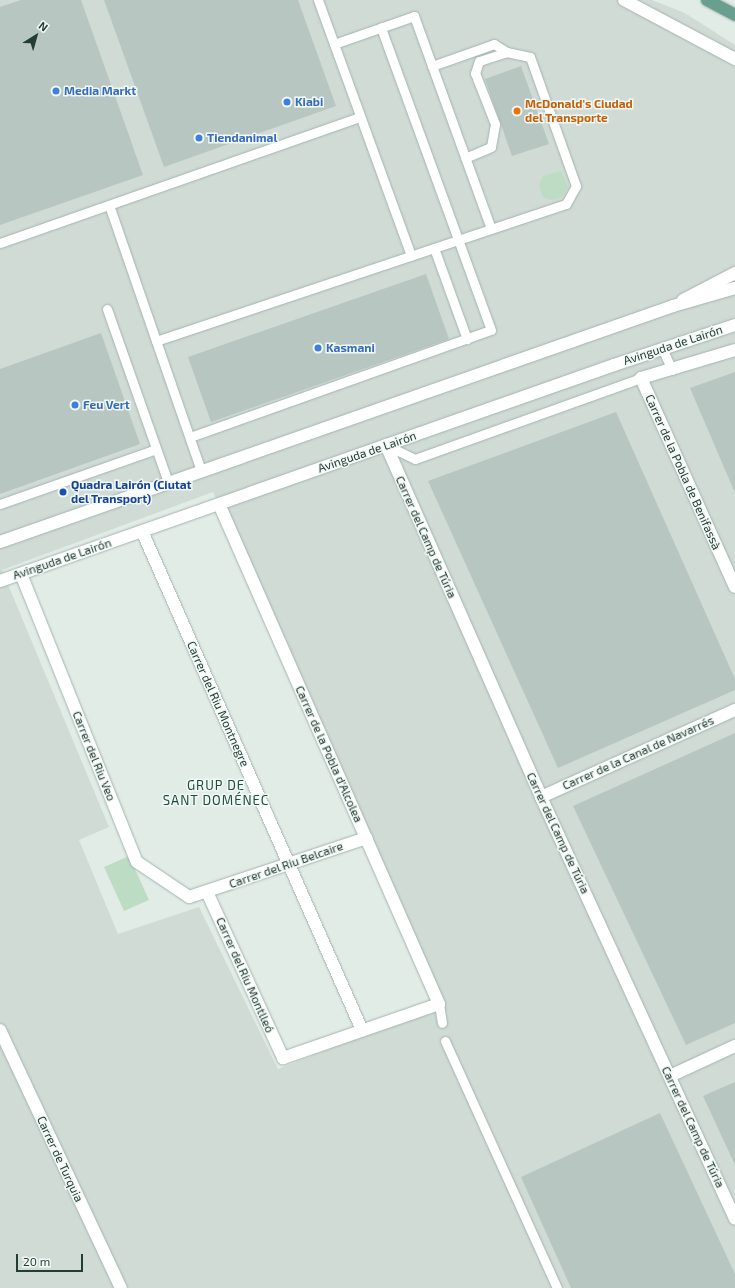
<!DOCTYPE html>
<html>
<head>
<meta charset="utf-8">
<style>
	body { margin:0 }
	#map { position:relative; width:735px; height:1288px; overflow:hidden; background:#e2ece7; font-family:"Exo 2",sans-serif }
	div>[style] { position:absolute }
	[style*='--x'] { left:calc(var(--x)*1px); top:calc(var(--y)*1px); width:calc(var(--w)*1px); rotate:calc(var(--a)*1deg) }
	.built>* { inset:0; background:#d0dbd6 }
	.green>* { inset:0; background:#bcdcc3 }
	.building>* { inset:0; background:#b7c6c0 }
	.roads { filter:drop-shadow(0 0 1px #a5b4ae) drop-shadow(0 0 1px #a5b4ae) }
	.service>* { height:9px; margin:-4.5px; padding:0 4.5px; transform-origin:4.5px; border-radius:4.5px; background:#fff }
	.minor>* { height:12px; margin:-6px; padding:0 6px; transform-origin:6px; border-radius:6px; background:#fff }
	.tertiary>* { height:12px; margin:-6px; padding:0 6px; transform-origin:6px; border-radius:6px; background:#fff }
	.primary>* { height:12px; margin:-6px; padding:0 6px; transform-origin:6px; border-radius:6px; background:#689f8e }
	.dots>* { width:11px; height:11px; translate:-50% -50%; box-sizing:border-box; border:2px solid #f2f8f5; border-radius:50% }
	span { translate:-50% -50%; white-space:nowrap; text-align:center; line-height:1.15; -webkit-text-stroke:3px #f2f8f5; paint-order:stroke }
	.shop-label { font-size:12px; color:#366cbe; font-weight:700 }
	.left { translate:0 -50%; text-align:left }
	.food-label { font-size:12px; color:#c56008; font-weight:700 }
	.street-label { font-size:12px; color:#233c34 }
	.transit-label { font-size:12px; color:#164399; font-weight:700 }
	.neighbourhood-label { font-size:13px; color:#1f4d40; letter-spacing:1px }
	.north { position:absolute; left:16px; top:16px; width:40px; height:40px; -webkit-text-stroke:3px #f2f8f5; paint-order:stroke; rotate:37deg; font-size:11px; font-weight:700; line-height:16px; text-align:center; color:#233c34 }
	.north::after { content:''; display:block; margin:auto; width:14px; height:18px; background:#233c34; clip-path:polygon(50% 0,100% 100%,50% 72%,0 100%) }
	.scale { position:absolute; left:16px; top:1254px; width:67px; height:18px; box-sizing:border-box; border:2px solid #233c34; border-top:0; padding-left:5px; font-size:12px; line-height:14px; white-space:nowrap; color:#233c34; -webkit-text-stroke:3px #f2f8f5; paint-order:stroke }
</style>
</head>
<body>
<div id="map">
	<div class="built">
		<div style="clip-path:polygon(evenodd,0 0,652px 0,685px 13px,735px 45px,735px 1288px,0 1288px,0 0,213px 492px,441px 1006px,278px 1069px,199px 907px,118px 934px,79px 840px,109px 827px,2px 570px,213px 492px)"></div>
	</div>
	<div class="green">
		<div style="clip-path:polygon(561px 171px,568px 187px,562px 197px,552px 200px,543px 197px,539px 186px,543px 176px)"></div>
		<div style="clip-path:polygon(129px 856px,149px 900px,124px 911px,104px 867px)"></div>
	</div>
	<div class="building">
		<div style="clip-path:polygon(21px 0,81px 0,143px 175px,0 225px,0 7px)"></div>
		<div style="clip-path:polygon(104px 0,298px 0,336px 106px,164px 167px)"></div>
		<div style="clip-path:polygon(521px 66px,549px 144px,512px 156px,485px 79px)"></div>
		<div style="clip-path:polygon(426px 274px,449px 339px,211px 422px,188px 357px)"></div>
		<div style="clip-path:polygon(101px 333px,140px 444px,0 494px,0 369px)"></div>
		<div style="clip-path:polygon(735px 372px,735px 493px,690px 388px)"></div>
		<div style="clip-path:polygon(616px 412px,735px 679px,735px 690px,558px 768px,428px 481px)"></div>
		<div style="clip-path:polygon(735px 733px,735px 1023px,686px 1045px,573px 806px)"></div>
		<div style="clip-path:polygon(735px 1082px,735px 1165px,703px 1096px)"></div>
		<div style="clip-path:polygon(660px 1113px,735px 1274px,735px 1288px,571px 1288px,521px 1177px)"></div>
	</div>
	<div class="roads">
		<div class="service">
			<div style="--x:318;--y:0;--w:272;--a:70"></div>
			<div style="--x:334;--y:44;--w:85;--a:-19.3"></div>
			<div style="--x:414;--y:16;--w:226;--a:70.1"></div>
			<div style="--x:432;--y:66;--w:66;--a:-19.5"></div>
			<div style="--x:494;--y:44;--w:15;--a:32"></div>
			<div style="--x:109;--y:205;--w:281;--a:70.9"></div>
			<div style="--x:0;--y:243;--w:381;--a:-19.3"></div>
			<div style="--x:434;--y:248;--w:97;--a:70.1"></div>
			<div style="--x:107;--y:309;--w:183;--a:70.6"></div>
			<div style="--x:156;--y:341;--w:432;--a:-18.5"></div>
			<div style="--x:566;--y:204;--w:21;--a:-61"></div>
			<div style="--x:576;--y:186;--w:137;--a:-109.6"></div>
			<div style="--x:530;--y:57;--w:24;--a:-168"></div>
			<div style="--x:507;--y:52;--w:29;--a:162"></div>
			<div style="--x:479;--y:61;--w:13;--a:108"></div>
			<div style="--x:475;--y:73;--w:55;--a:68.6"></div>
			<div style="--x:495;--y:124;--w:23;--a:100"></div>
			<div style="--x:491;--y:147;--w:28;--a:157"></div>
			<div style="--x:663;--y:350;--w:22;--a:66"></div>
			<div style="--x:190;--y:437;--w:319;--a:-19.6"></div>
			<div style="--x:491;--y:330;--w:322;--a:-110"></div>
			<div style="--x:386;--y:445;--w:32;--a:26"></div>
			<div style="--x:415;--y:459;--w:240;--a:-19.7"></div>
			<div style="--x:0;--y:504;--w:165;--a:-19.4"></div>
			<div style="--x:439;--y:1004;--w:19;--a:81"></div>
			<div style="--x:445;--y:1041;--w:271;--a:65.6"></div>
		</div>
		<div class="minor">
			<div style="--x:624;--y:0;--w:126;--a:28"></div>
			<div style="--x:683;--y:300;--w:59;--a:-27.4"></div>
			<div style="--x:735;--y:350;--w:98;--a:163.4"></div>
			<div style="--x:641;--y:378;--w:229;--a:65.8"></div>
			<div style="--x:386;--y:445;--w:385;--a:66.2"></div>
			<div style="--x:541;--y:797;--w:464;--a:65.3"></div>
			<div style="--x:142;--y:531;--w:545;--a:66.21"></div>
			<div style="--x:21;--y:574;--w:310;--a:68.1"></div>
			<div style="--x:137;--y:862;--w:63;--a:33.9"></div>
			<div style="--x:189;--y:897;--w:187;--a:-18.4"></div>
			<div style="--x:541;--y:797;--w:213;--a:-24.2"></div>
			<div style="--x:207;--y:892;--w:183;--a:65.4"></div>
			<div style="--x:283;--y:1058;--w:165;--a:-19.1"></div>
			<div style="--x:439;--y:1004;--w:546;--a:-113.75"></div>
			<div style="--x:0;--y:1030;--w:285;--a:64.9"></div>
			<div style="--x:670;--y:1076;--w:72;--a:-24.8"></div>
		</div>
		<div class="tertiary">
			<div style="--x:0;--y:542;--w:713;--a:-19.32"></div>
			<div style="--x:673;--y:306;--w:65;--a:-16.2"></div>
			<div style="--x:0;--y:581;--w:651;--a:-19.38"></div>
			<div style="--x:614;--y:365;--w:127;--a:-18.3"></div>
		</div>
		<div class="primary">
			<div style="--x:707;--y:0;--w:32;--a:28"></div>
		</div>
	</div>
	<div class="dots">
		<div style="left:56px;top:91px;background:#3f7fe0"></div>
		<div style="left:287px;top:102px;background:#3f7fe0"></div>
		<div style="left:517px;top:111px;background:#e8710a"></div>
		<div style="left:199px;top:138px;background:#3f7fe0"></div>
		<div style="left:318px;top:348px;background:#3f7fe0"></div>
		<div style="left:75px;top:405px;background:#3f7fe0"></div>
		<div style="left:63px;top:492px;background:#1a4fb4"></div>
	</div>
	<div class="shop-label">
		<span class="left" style="left:64px;top:91px">Media Markt</span>
		<span class="left" style="left:295px;top:102px">Kiabi</span>
		<span class="left" style="left:207px;top:138px">Tiendanimal</span>
		<span class="left" style="left:326px;top:348px">Kasmani</span>
		<span class="left" style="left:83px;top:405px">Feu Vert</span>
	</div>
	<div class="food-label">
		<span class="left" style="left:525px;top:111px">McDonald's Ciudad<br>del Transporte</span>
	</div>
	<div class="street-label">
		<span style="left:673px;top:345px;rotate:-18deg">Avinguda de Lairón</span>
		<span style="left:367px;top:452px;rotate:-19deg">Avinguda de Lairón</span>
		<span style="left:683px;top:472px;rotate:66deg">Carrer de la Pobla de Benifassà</span>
		<span style="left:426px;top:537px;rotate:66deg">Carrer del Camp de Túria</span>
		<span style="left:62px;top:559px;rotate:-19deg">Avinguda de Lairón</span>
		<span style="left:218px;top:704px;rotate:66deg">Carrer del Riu Montnegre</span>
		<span style="left:638px;top:753px;rotate:-24deg">Carrer de la Canal de Navarrés</span>
		<span style="left:329px;top:754px;rotate:66deg">Carrer de la Pobla d'Alcolea</span>
		<span style="left:94px;top:756px;rotate:68deg">Carrer del Riu Veo</span>
		<span style="left:558px;top:833px;rotate:65deg">Carrer del Camp de Túria</span>
		<span style="left:286px;top:865px;rotate:-19deg">Carrer del Riu Belcaire</span>
		<span style="left:245px;top:975px;rotate:66deg">Carrer del Riu Montlleó</span>
		<span style="left:693px;top:1127px;rotate:65deg">Carrer del Camp de Túria</span>
		<span style="left:60px;top:1159px;rotate:65deg">Carrer de Turquia</span>
	</div>
	<div class="transit-label">
		<span class="left" style="left:71px;top:492px">Quadra Lairón (Ciutat<br>del Transport)</span>
	</div>
	<div class="neighbourhood-label">
		<span style="left:216px;top:793px">GRUP DE<br>SANT DOMÉNEC</span>
	</div>
	<div class="north">N</div>
	<div class="scale">20 m</div>
</div>
</body>
</html>
